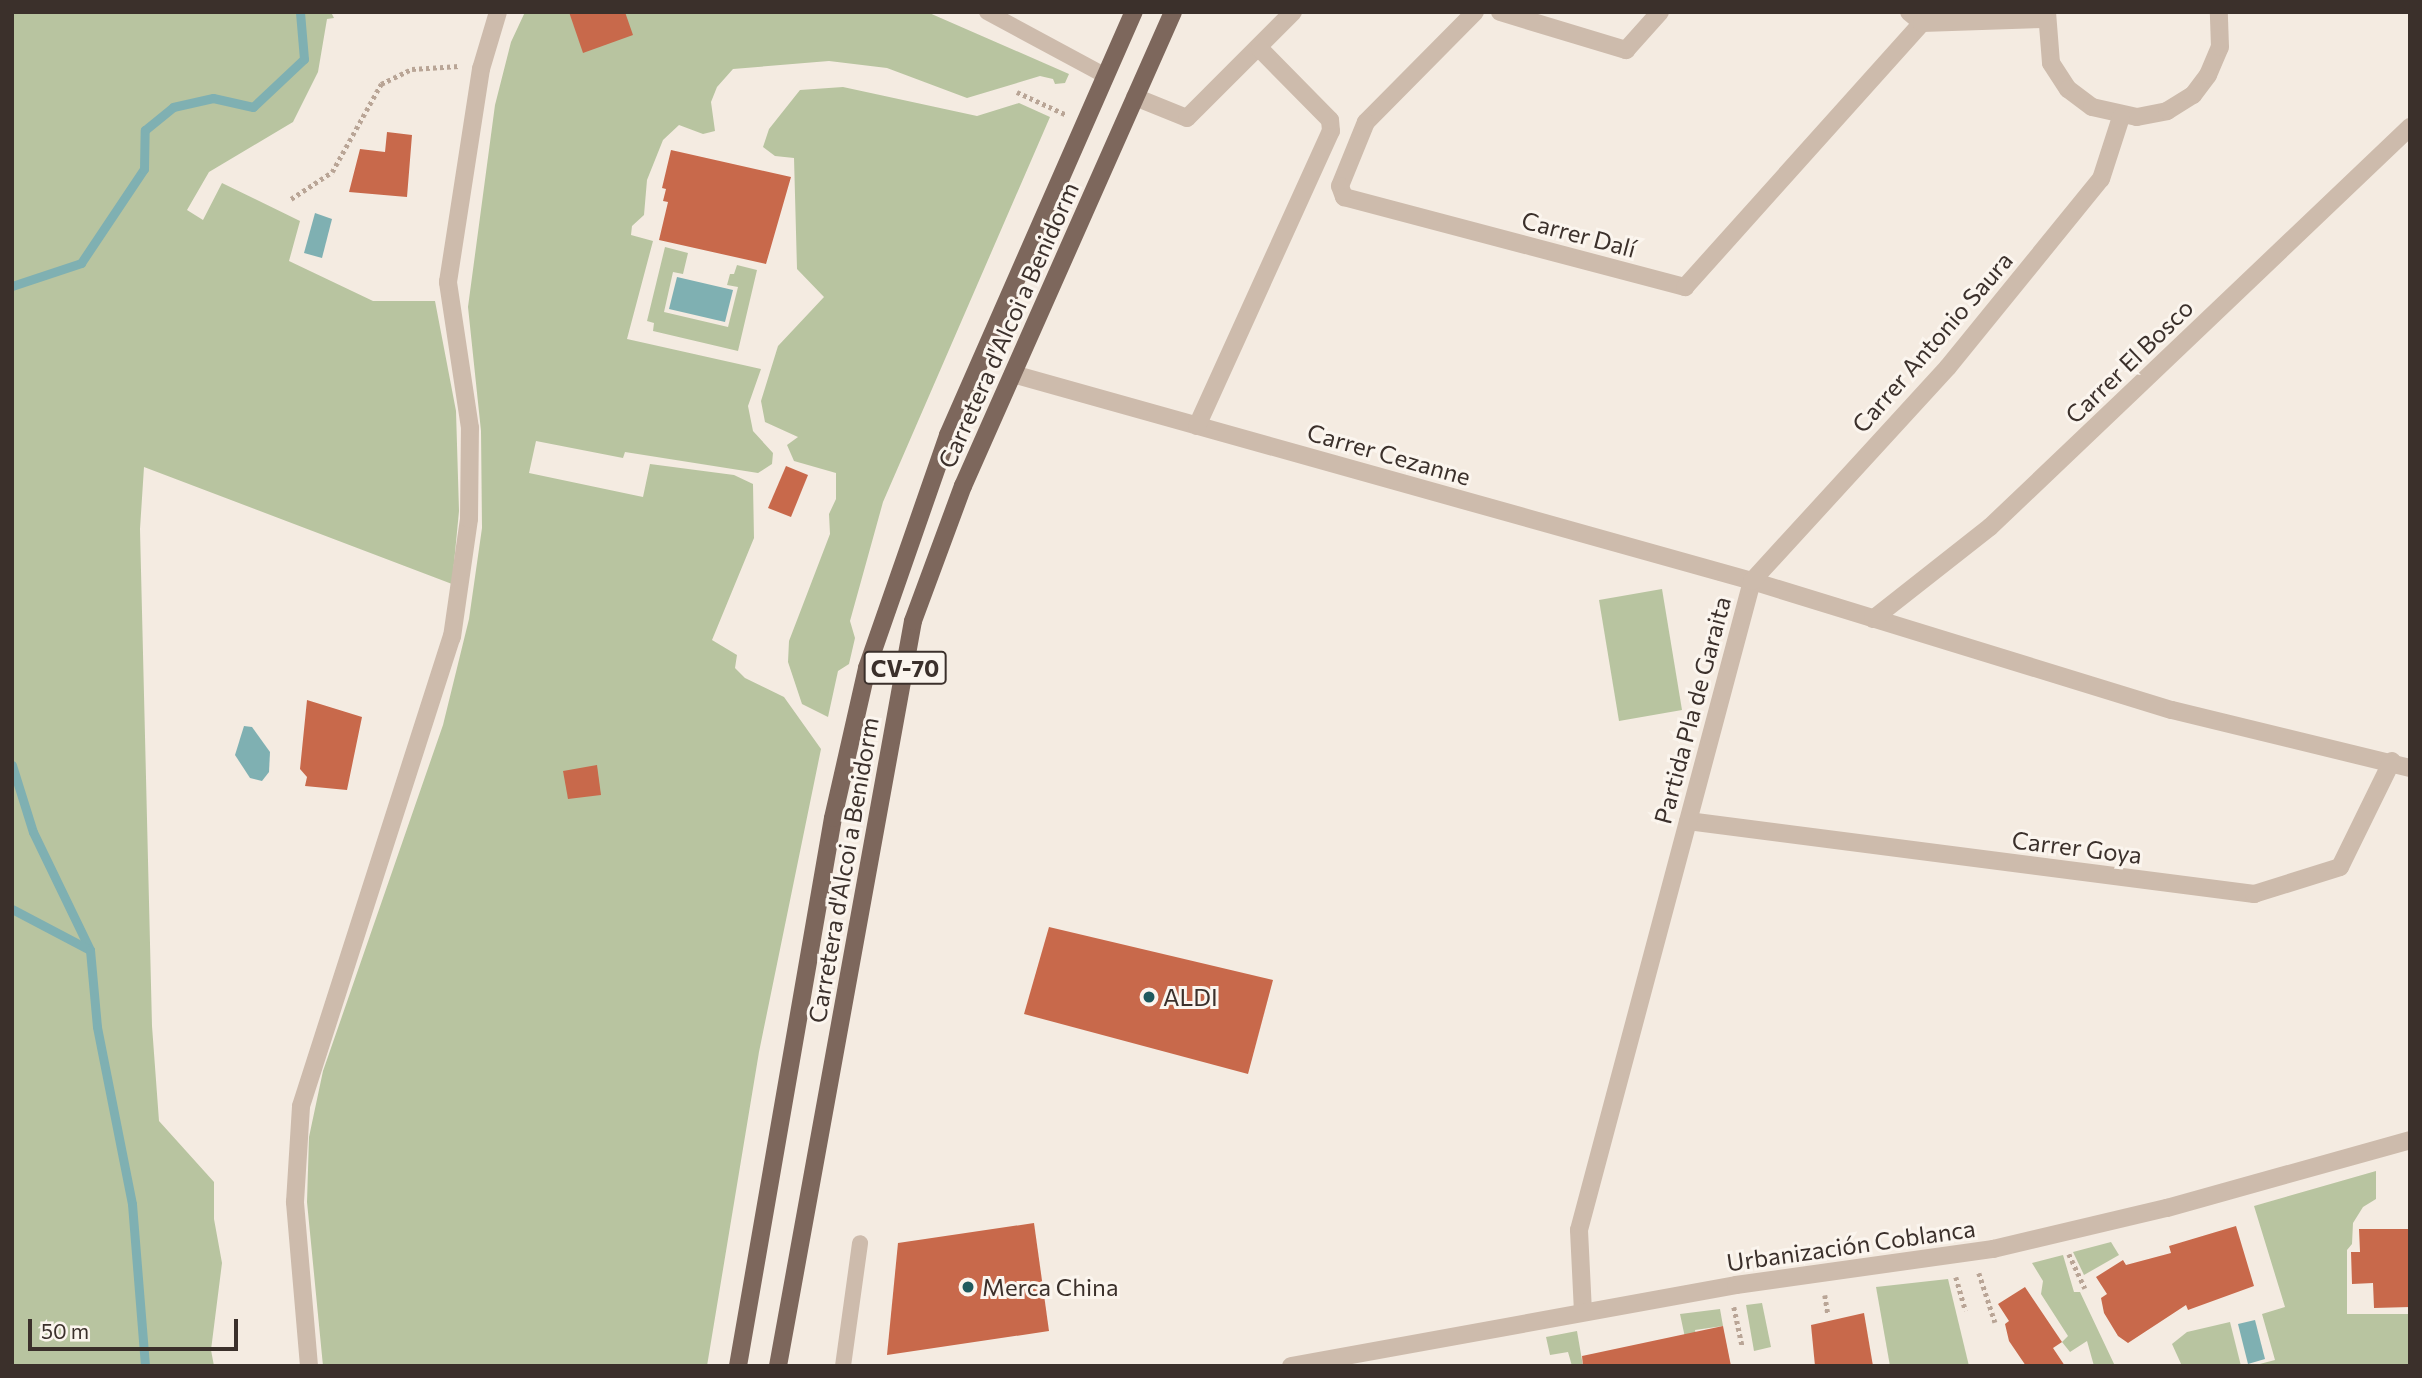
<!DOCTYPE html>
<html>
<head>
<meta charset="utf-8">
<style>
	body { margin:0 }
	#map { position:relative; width:2422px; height:1378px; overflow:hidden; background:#f4ebe1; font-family:Commissioner,sans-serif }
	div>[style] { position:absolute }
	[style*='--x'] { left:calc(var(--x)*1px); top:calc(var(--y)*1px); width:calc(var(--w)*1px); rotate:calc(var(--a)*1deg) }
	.green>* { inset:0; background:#b8c4a0 }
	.water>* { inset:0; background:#7fb0b2 }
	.stream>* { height:9px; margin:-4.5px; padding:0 4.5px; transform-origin:4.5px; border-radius:4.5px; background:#7fb0b2 }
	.building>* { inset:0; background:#c8694b }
	.path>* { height:4.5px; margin-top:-2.25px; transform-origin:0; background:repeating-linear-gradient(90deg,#b9a596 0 3.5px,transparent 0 7px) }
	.lane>* { height:16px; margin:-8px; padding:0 8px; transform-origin:8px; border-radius:8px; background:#cdbbac }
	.street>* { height:18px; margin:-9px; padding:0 9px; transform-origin:9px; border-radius:9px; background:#cdbbac }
	.primary>* { height:18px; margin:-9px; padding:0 9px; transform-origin:9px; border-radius:9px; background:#7d675c }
	.dots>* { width:19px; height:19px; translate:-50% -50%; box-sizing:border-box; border:4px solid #fbf5ee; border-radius:50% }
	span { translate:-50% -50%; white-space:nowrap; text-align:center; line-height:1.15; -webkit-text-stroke:6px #fbf5ee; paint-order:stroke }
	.shield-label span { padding:2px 5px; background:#fbf5ee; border:2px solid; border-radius:5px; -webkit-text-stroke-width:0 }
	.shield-label { font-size:23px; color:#3b302b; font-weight:700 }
	.street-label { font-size:24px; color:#3b302b }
	.poi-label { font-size:24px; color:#3b302b }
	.left { translate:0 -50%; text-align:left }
	.frame { position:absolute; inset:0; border:14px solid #3b302b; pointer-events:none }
	.scale { position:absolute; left:28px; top:1319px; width:210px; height:32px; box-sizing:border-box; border:4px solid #3b302b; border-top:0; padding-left:9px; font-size:21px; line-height:24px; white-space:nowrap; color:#3b302b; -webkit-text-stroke:5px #fbf5ee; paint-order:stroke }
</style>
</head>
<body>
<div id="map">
	<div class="green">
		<div style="clip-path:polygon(12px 12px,331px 12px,334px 18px,327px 19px,318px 72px,293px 122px,209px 172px,187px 210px,203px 220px,222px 183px,300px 221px,289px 261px,373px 301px,435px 301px,456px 411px,459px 511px,452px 584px,144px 467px,140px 529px,152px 1026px,159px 1121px,214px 1182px,214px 1219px,222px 1263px,211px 1350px,214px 1366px,16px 1366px,12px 1362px)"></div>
		<div style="clip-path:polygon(525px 12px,927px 12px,1069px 74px,1065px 83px,1055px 84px,1053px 79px,1040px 76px,967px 98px,887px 68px,829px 61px,733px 69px,717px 87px,711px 102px,715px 131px,703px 134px,679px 125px,663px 140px,647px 180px,644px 215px,632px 226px,631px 235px,653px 241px,627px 339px,761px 369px,748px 406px,753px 431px,773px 453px,772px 464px,758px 473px,625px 452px,623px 458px,536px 441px,529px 473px,643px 497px,650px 464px,734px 475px,753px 484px,754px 538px,712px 640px,737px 655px,735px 668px,745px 678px,784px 697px,821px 749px,759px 1052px,707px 1366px,323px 1366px,307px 1202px,309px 1137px,323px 1071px,443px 725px,469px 619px,482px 528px,481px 431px,468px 307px,495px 105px,511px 42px)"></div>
		<div style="clip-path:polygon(843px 87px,977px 116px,1019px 103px,1050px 117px,883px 502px,850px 621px,855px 638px,849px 664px,838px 671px,828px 717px,802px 704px,788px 662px,789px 641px,830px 534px,829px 514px,836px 499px,836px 473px,794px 461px,787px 445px,798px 437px,765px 422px,761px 401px,778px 346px,824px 297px,797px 269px,794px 158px,775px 156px,763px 147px,769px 129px,800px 90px)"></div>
		<div style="clip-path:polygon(665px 247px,688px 253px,683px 274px,673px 272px,664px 312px,728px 327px,738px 287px,727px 285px,730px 274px,734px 274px,737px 265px,757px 270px,738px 351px,653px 331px,654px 323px,647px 321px)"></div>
		<div style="clip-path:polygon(1662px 589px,1682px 710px,1619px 721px,1599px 600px)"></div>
		<div style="clip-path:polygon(2376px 1171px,2376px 1199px,2363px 1207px,2353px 1223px,2352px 1244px,2347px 1250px,2347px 1314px,2410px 1314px,2410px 1366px,2252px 1366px,2275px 1360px,2262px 1314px,2285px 1307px,2254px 1206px)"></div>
		<div style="clip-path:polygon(2111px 1242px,2119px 1255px,2084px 1275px,2073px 1252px)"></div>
		<div style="clip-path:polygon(2063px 1255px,2074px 1292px,2080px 1292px,2115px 1366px,2094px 1366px,2087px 1341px,2070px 1352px,2062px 1342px,2068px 1336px,2041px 1294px,2043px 1281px,2032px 1263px)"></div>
		<div style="clip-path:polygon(1948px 1279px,1969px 1366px,1890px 1366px,1876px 1287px)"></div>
		<div style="clip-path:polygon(1762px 1303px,1771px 1347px,1754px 1351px,1746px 1305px)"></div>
		<div style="clip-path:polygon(1720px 1309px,1723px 1326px,1695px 1330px,1702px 1366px,1691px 1366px,1680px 1314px)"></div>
		<div style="clip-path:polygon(2230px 1322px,2241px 1366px,2182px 1366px,2172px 1344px,2187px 1332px)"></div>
		<div style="clip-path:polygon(1577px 1331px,1583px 1366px,1572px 1366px,1568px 1352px,1550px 1355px,1546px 1337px)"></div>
	</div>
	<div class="water">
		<div style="clip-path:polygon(315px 213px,332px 219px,322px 258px,304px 253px)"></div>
		<div style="clip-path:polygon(677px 277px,733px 290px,725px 322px,669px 309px)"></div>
		<div style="clip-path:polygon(244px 726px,252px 727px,270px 752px,269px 772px,262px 781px,250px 778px,235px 755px)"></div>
		<div style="clip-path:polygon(2255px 1320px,2265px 1359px,2248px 1364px,2238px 1324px)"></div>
	</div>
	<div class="stream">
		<div style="--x:12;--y:286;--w:73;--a:-18.4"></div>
		<div style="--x:81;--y:263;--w:113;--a:-56.2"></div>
		<div style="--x:144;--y:169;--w:39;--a:-89"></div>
		<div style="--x:145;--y:130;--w:36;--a:-39"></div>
		<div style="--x:173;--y:107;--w:41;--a:-12.7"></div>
		<div style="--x:213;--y:98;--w:41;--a:12.7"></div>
		<div style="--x:253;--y:107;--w:70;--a:-43.3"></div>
		<div style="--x:304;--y:59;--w:47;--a:-94.9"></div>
		<div style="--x:12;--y:765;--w:70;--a:72.6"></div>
		<div style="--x:33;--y:832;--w:131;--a:64.2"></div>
		<div style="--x:12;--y:909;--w:88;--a:27.7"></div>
		<div style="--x:90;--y:950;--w:77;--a:84.8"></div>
		<div style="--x:97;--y:1027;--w:180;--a:78.8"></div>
		<div style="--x:132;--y:1204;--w:163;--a:85.4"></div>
	</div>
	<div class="building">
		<div style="clip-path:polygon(569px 12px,625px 12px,633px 35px,583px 53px)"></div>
		<div style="clip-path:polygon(387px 132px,412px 135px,407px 197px,349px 192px,360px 149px,385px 152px)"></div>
		<div style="clip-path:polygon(671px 150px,791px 177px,766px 264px,659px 240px,668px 202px,663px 201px,666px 189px,662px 188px)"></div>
		<div style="clip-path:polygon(786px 466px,808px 475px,791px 517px,768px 508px)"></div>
		<div style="clip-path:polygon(307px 700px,362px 717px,347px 790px,305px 786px,307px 777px,300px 769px)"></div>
		<div style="clip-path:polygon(597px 765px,601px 795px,568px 799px,563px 771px)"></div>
		<div style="clip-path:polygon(1049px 927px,1273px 980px,1248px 1074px,1024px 1014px)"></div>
		<div style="clip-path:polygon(1034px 1223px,1049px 1331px,887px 1355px,898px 1243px)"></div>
		<div style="clip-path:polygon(2236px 1226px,2254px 1286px,2188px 1310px,2186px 1305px,2128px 1343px,2118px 1336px,2104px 1313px,2101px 1298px,2107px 1294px,2096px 1277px,2123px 1260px,2126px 1265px,2171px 1253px,2169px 1246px)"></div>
		<div style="clip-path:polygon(2359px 1229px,2410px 1229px,2410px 1307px,2374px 1308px,2373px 1283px,2352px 1284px,2351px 1252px,2360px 1252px)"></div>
		<div style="clip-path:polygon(2025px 1287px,2062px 1342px,2053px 1348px,2065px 1366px,2026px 1366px,2009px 1341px,2005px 1324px,2009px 1321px,1998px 1304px)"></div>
		<div style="clip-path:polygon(1864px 1313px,1873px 1366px,1815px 1366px,1811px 1325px)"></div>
		<div style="clip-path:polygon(1723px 1326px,1731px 1366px,1583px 1366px,1582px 1356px)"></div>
	</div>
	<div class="path">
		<div style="--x:1017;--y:92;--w:55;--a:24.7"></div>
		<div style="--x:291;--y:199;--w:49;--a:-33.4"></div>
		<div style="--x:332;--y:172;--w:101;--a:-60.9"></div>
		<div style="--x:381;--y:84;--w:34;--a:-26"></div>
		<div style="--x:412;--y:69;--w:47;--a:-3.7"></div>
		<div style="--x:2069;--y:1254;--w:38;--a:65"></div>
		<div style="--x:1979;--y:1273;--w:52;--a:71.9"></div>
		<div style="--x:1956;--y:1277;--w:35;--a:74"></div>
		<div style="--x:1825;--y:1295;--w:19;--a:81"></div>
		<div style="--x:1734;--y:1307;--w:40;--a:78"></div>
	</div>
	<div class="lane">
		<div style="--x:987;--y:12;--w:135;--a:28.3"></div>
		<div style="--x:843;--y:1366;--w:124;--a:-82.1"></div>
	</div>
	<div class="street">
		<div style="--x:1475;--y:12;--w:155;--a:134.7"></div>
		<div style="--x:1366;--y:122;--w:69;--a:112.1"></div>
		<div style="--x:1340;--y:186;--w:12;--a:70"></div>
		<div style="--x:1344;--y:197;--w:353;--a:14.8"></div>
		<div style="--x:1685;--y:287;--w:355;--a:-48.1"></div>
		<div style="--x:1500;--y:12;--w:132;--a:16.8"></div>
		<div style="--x:1626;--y:50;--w:51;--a:-48.2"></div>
		<div style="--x:1909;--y:12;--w:17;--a:40"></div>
		<div style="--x:1922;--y:23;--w:123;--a:-1.9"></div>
		<div style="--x:2047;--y:12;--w:51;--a:85.5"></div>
		<div style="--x:2051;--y:63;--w:31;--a:57"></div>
		<div style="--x:2068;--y:89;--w:30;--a:37"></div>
		<div style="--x:2092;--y:107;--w:46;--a:12.5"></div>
		<div style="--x:2137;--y:117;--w:31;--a:-11"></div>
		<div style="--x:2167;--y:111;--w:31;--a:-32"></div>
		<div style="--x:2193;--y:95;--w:25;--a:-53"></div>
		<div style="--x:2208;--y:75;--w:30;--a:-67"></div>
		<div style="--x:2220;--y:47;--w:35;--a:-92"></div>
		<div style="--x:1135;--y:97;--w:56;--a:22"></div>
		<div style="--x:1187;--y:118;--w:150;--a:-45"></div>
		<div style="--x:1013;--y:374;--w:767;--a:15.65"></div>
		<div style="--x:1752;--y:581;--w:439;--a:17.1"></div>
		<div style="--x:2172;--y:710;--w:245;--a:13.7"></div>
		<div style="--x:1197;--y:426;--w:324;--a:-65.6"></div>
		<div style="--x:1331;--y:131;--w:11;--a:-95"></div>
		<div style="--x:1330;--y:120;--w:100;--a:-134.6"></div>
		<div style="--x:1873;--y:619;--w:149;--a:-38.2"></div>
		<div style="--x:1990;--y:527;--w:580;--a:-43.6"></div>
		<div style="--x:1688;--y:821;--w:571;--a:7.35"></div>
		<div style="--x:2254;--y:894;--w:90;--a:-17.4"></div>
		<div style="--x:2340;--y:867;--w:118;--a:-63.9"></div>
		<div style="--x:1583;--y:1312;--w:82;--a:-92.8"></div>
		<div style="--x:1579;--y:1230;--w:672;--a:-75.07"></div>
		<div style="--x:1752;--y:581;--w:290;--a:-47.5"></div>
		<div style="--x:1948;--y:367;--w:242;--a:-50.9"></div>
		<div style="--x:2101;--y:179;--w:65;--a:-72.1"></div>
		<div style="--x:309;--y:1366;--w:165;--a:-94.9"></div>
		<div style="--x:295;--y:1202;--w:96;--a:-86.4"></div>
		<div style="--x:301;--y:1106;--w:493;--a:-72.2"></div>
		<div style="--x:452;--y:637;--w:119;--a:-81.8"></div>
		<div style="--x:469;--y:519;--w:91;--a:-89.4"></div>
		<div style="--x:470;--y:428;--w:148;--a:-98.6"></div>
		<div style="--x:448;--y:282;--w:216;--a:-81.2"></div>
		<div style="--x:481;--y:69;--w:59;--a:-73.4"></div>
		<div style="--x:1291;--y:1366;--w:452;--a:-10.3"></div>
		<div style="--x:1736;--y:1285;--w:260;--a:-8"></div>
		<div style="--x:1993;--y:1249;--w:179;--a:-13.3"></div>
		<div style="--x:2167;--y:1208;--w:252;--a:-15.6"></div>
	</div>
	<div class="primary">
		<div style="--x:738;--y:1366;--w:556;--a:-80.17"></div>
		<div style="--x:833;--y:818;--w:154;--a:-77.2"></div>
		<div style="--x:867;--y:668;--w:247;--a:-70.8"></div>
		<div style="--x:948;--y:435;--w:462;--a:-66.3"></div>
		<div style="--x:778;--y:1366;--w:757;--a:-79.73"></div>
		<div style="--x:913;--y:621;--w:144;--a:-69.7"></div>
		<div style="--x:963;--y:486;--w:518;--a:-66.1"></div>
	</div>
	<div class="dots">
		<div style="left:1149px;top:997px;background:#1f5a5e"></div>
		<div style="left:968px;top:1287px;background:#1f5a5e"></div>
	</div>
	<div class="shield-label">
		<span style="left:905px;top:668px">CV-70</span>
	</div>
	<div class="street-label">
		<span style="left:1579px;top:234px;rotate:15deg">Carrer Dalí</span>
		<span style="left:1008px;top:325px;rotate:-66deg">Carretera d'Alcoi a Benidorm</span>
		<span style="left:1932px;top:342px;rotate:-49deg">Carrer Antonio Saura</span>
		<span style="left:2129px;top:361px;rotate:-44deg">Carrer El Bosco</span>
		<span style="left:1389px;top:454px;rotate:16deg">Carrer Cezanne</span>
		<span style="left:1692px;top:710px;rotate:-75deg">Partida Pla de Garaita</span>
		<span style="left:2077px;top:847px;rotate:7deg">Carrer Goya</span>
		<span style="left:843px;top:870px;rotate:-80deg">Carretera d'Alcoi a Benidorm</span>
		<span style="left:1851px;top:1245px;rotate:-8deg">Urbanización Coblanca</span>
	</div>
	<div class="poi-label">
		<span class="left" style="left:1163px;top:997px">ALDI</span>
		<span class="left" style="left:982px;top:1287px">Merca China</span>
	</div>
	<div class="frame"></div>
	<div class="scale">50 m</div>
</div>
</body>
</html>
